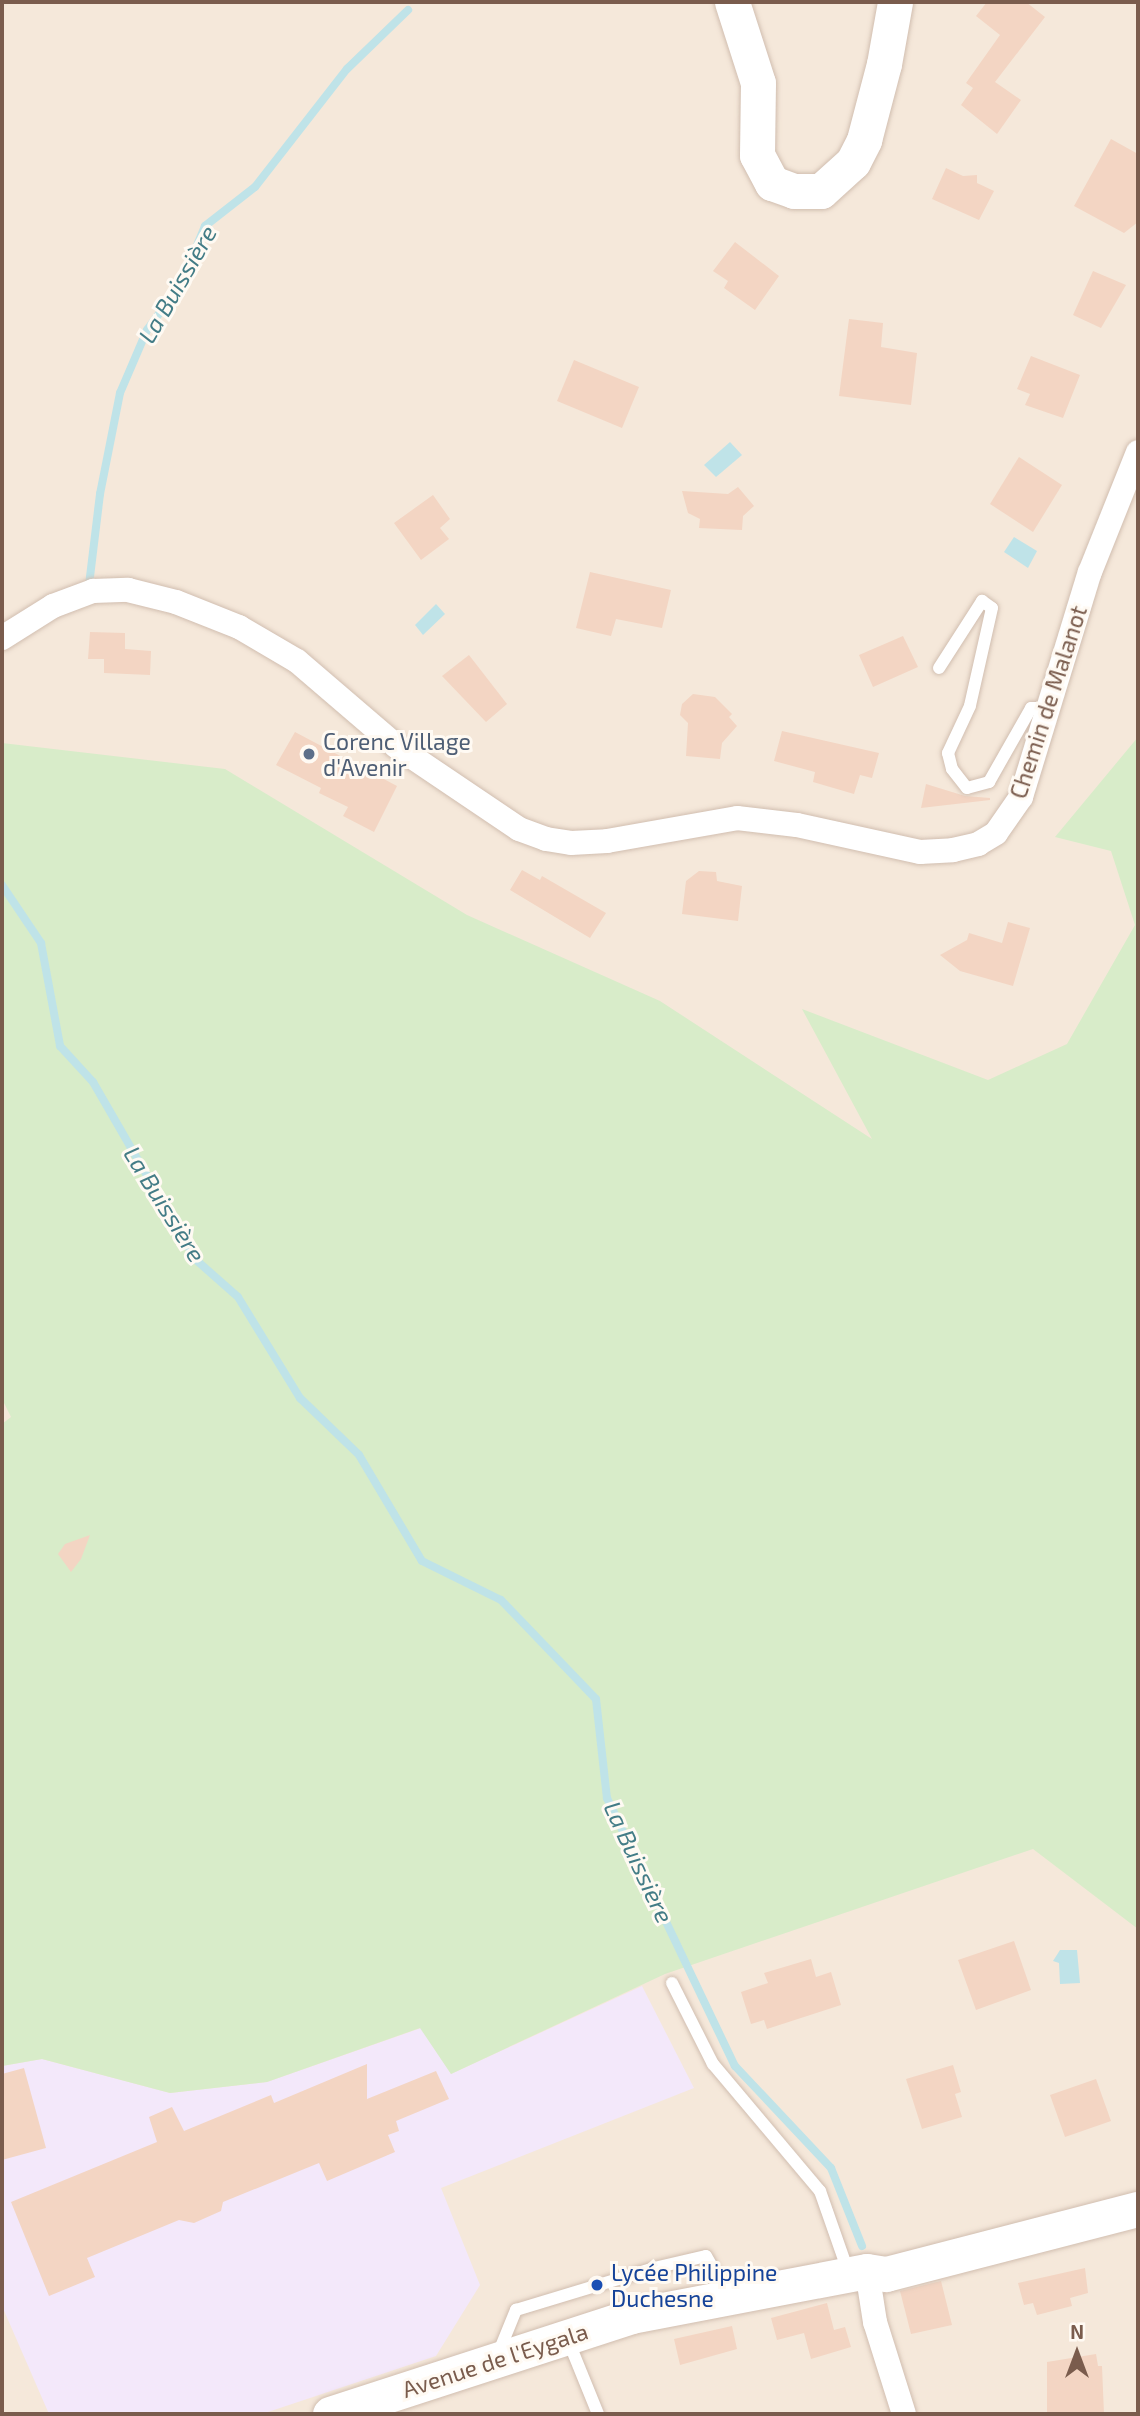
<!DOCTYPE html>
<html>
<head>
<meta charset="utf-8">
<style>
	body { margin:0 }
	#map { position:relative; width:1140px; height:2416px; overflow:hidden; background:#fdf6ec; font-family:"Exo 2",sans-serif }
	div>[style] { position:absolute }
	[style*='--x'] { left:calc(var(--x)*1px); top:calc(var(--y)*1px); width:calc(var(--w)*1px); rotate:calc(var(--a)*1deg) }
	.residential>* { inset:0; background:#f5e8da }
	.education>* { inset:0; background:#f3e8fa }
	.green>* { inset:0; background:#d8ecc9 }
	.water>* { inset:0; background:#bfe3e8 }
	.stream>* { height:8px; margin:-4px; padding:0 4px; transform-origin:4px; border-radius:4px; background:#bfe3e8 }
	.building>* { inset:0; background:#f3d5c3 }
	.roads { filter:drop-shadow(0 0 2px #d1beb0) drop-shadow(0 0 2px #d1beb0) }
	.lane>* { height:12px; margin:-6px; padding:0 6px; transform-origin:6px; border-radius:6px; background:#fff }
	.street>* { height:24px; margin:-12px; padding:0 12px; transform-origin:12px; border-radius:12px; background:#fff }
	.secondary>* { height:35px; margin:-17.5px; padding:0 17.5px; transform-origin:17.5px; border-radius:17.5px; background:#fff }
	.dots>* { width:19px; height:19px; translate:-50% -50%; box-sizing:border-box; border:4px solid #fffaf3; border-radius:50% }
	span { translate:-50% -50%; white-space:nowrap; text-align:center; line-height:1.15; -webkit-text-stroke:6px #fffaf3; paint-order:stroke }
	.street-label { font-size:23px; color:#7a5c4d }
	.service-label { font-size:23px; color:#4e5e75 }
	.left { translate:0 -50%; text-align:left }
	.transit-label { font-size:23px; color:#164399 }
	.water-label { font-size:24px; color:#437c86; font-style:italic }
	.frame { position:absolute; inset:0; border:4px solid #7a5c4d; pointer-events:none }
	.north { position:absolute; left:1042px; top:2318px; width:70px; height:70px; -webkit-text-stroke:5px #fffaf3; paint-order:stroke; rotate:0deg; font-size:19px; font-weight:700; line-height:28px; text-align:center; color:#7a5c4d }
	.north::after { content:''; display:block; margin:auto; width:24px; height:32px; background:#7a5c4d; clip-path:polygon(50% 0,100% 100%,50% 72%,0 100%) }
</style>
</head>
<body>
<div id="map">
	<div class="residential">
		<div style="clip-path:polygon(2px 2px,1138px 2px,1138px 2414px,2px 2414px)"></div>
	</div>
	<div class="education">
		<div style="clip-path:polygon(642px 1986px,694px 2088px,441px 2188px,480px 2285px,436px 2356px,262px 2414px,49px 2414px,2px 2306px,2px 2066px,42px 2059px,170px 2093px,267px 2082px,421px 2028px,451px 2074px)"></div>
	</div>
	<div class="green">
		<div style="clip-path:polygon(1138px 737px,1138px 1929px,1033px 1849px,665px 1974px,451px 2074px,420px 2028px,267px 2082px,170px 2093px,42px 2059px,2px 2066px,2px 1424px,11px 1417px,2px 1399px,2px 743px,225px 769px,467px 915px,660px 1001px,872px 1139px,802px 1009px,988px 1080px,1067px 1044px,1135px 925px,1111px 851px,1055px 837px)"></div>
	</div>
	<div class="water">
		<div style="clip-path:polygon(730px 442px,742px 455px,716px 477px,704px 465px)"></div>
		<div style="clip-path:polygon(1014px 537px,1037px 551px,1028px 568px,1004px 552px)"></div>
		<div style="clip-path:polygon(436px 604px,445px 614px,423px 635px,415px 625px)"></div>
		<div style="clip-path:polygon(1060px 1950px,1077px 1950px,1080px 1983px,1060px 1984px,1059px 1963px,1053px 1961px)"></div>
	</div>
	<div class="stream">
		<div style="--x:89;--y:585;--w:92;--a:-83.1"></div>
		<div style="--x:100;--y:494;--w:103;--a:-78.8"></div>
		<div style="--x:120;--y:393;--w:69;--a:-66.8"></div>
		<div style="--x:147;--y:330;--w:57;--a:-53.5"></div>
		<div style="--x:181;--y:284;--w:63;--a:-67.5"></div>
		<div style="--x:205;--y:226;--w:63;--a:-38"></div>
		<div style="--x:255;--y:187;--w:150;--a:-52.1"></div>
		<div style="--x:347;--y:69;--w:85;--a:-44"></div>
		<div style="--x:2;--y:885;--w:70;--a:56.1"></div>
		<div style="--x:41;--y:943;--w:105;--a:79.5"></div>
		<div style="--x:60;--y:1046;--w:49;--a:47.5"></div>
		<div style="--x:93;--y:1082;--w:204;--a:60"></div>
		<div style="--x:195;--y:1259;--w:57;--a:41.5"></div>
		<div style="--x:238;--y:1297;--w:119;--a:58.5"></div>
		<div style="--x:300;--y:1398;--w:82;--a:44"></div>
		<div style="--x:359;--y:1455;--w:123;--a:59.3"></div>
		<div style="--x:422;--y:1561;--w:88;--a:26.3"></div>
		<div style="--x:501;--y:1600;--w:137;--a:46.2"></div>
		<div style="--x:596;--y:1699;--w:100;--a:83.7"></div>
		<div style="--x:607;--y:1798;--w:297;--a:64.5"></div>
		<div style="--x:735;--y:2066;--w:140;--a:46.7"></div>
		<div style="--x:831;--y:2168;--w:84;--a:68.3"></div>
	</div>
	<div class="building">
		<div style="clip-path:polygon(987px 2px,1026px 2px,1045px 17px,995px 82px,1021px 100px,997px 134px,961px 105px,973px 88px,966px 83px,1000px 35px,976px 16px)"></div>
		<div style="clip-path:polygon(1111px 139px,1138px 154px,1138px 222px,1124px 233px,1074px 206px)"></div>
		<div style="clip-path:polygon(946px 168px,963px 176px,977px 175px,977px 183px,994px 191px,979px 220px,932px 199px)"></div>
		<div style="clip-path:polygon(735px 242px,779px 276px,755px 310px,724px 288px,728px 281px,713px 271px)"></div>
		<div style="clip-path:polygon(1093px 271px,1126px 285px,1101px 328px,1073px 315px)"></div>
		<div style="clip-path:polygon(849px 319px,883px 323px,881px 347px,917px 353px,911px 405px,839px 396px)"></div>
		<div style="clip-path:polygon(1031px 356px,1080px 375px,1063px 418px,1025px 405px,1030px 394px,1017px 389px)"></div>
		<div style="clip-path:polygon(574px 360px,639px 387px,622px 428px,557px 401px)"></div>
		<div style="clip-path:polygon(1019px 457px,1062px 485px,1033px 532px,990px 504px)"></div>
		<div style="clip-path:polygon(738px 487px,754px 506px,743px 516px,742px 530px,699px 528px,700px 519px,688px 513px,682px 491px,728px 494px)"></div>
		<div style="clip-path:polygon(433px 495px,450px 519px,440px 528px,449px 539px,421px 560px,394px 523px)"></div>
		<div style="clip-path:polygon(590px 572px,671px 590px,662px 628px,616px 619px,611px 636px,576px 628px)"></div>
		<div style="clip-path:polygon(90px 632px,125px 633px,125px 649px,151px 651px,150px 675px,104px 673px,104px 659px,88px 659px)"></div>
		<div style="clip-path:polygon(903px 636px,918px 667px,873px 687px,859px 655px)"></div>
		<div style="clip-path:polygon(469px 655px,507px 704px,486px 722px,442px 676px)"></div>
		<div style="clip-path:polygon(693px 694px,715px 697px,732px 714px,729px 717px,737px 726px,722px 743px,720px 759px,686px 756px,688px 723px,680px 715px,682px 704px)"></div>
		<div style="clip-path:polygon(782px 731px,879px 753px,872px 778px,860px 775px,854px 794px,813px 782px,815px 772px,774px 761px)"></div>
		<div style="clip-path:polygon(295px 732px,397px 786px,374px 832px,343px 816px,348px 807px,319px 793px,321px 788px,276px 765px)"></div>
		<div style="clip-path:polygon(926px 784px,965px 796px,990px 798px,990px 800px,921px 808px)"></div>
		<div style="clip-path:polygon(522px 870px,540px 880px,542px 876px,606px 913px,590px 938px,510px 890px)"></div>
		<div style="clip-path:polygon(699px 871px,716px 872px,717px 881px,742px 886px,738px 921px,682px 914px,686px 881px)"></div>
		<div style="clip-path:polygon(1008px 922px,1030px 928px,1013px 986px,960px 971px,940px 955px,967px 940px,969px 933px,1002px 943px)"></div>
		<div style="clip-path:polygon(90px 1535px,81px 1559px,71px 1572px,58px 1554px,65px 1544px)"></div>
		<div style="clip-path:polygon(1014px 1941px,1031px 1990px,976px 2010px,958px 1960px)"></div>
		<div style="clip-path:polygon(811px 1959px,816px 1977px,831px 1972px,841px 2005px,767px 2029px,764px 2020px,751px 2024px,741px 1992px,768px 1983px,764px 1973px)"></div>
		<div style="clip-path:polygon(367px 2064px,367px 2099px,436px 2071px,449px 2099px,396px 2121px,399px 2131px,388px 2135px,395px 2152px,327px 2181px,319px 2163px,223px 2202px,221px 2211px,194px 2223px,179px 2220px,87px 2258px,95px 2277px,49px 2296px,11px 2202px,157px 2142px,149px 2117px,172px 2107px,184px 2131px,271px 2095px,274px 2103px)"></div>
		<div style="clip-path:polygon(953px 2065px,961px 2092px,955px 2094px,962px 2117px,922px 2129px,906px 2079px)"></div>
		<div style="clip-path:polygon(24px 2068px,46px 2148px,2px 2160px,2px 2074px)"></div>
		<div style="clip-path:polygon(1096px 2079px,1111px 2121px,1065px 2137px,1050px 2095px)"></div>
		<div style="clip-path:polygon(1085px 2268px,1088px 2293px,1070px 2298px,1072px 2306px,1037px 2315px,1033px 2303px,1024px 2305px,1018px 2283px)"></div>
		<div style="clip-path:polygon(941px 2281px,952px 2325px,911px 2334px,900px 2291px)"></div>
		<div style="clip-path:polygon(827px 2303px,834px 2330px,845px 2327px,851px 2347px,811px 2359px,804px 2333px,777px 2340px,771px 2318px)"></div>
		<div style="clip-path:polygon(732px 2326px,737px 2349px,680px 2365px,674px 2339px)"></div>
		<div style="clip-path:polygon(1096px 2354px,1098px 2366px,1102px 2366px,1104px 2414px,1047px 2414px,1047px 2362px)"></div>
	</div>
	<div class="roads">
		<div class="lane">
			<div style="--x:939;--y:668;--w:80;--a:-57.3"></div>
			<div style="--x:982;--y:601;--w:12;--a:35"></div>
			<div style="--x:992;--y:608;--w:100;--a:102.7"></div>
			<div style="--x:970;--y:706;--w:52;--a:115.1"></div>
			<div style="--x:948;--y:753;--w:16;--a:76"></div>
			<div style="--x:952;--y:769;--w:24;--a:52"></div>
			<div style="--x:967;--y:788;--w:23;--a:-15"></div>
			<div style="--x:989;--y:782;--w:85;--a:-60.4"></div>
			<div style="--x:1031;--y:708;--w:17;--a:0"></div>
			<div style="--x:672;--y:1983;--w:91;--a:63.2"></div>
			<div style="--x:713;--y:2064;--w:166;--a:49.9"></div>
			<div style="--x:820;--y:2191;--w:85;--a:70.7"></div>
			<div style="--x:568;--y:2340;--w:80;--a:67.9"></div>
			<div style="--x:498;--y:2354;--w:48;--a:-67.8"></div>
			<div style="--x:516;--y:2310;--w:144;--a:-16.9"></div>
			<div style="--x:654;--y:2268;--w:53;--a:-13"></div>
			<div style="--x:706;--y:2256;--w:45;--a:60.6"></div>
		</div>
		<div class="street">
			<div style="--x:2;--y:638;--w:60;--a:-32.1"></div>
			<div style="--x:53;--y:606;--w:43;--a:-20.6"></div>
			<div style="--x:93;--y:591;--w:35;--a:-2"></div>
			<div style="--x:128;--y:590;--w:49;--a:14"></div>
			<div style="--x:176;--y:602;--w:68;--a:21.6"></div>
			<div style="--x:239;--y:627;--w:67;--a:30.4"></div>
			<div style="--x:297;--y:661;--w:130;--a:40.6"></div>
			<div style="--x:396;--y:746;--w:148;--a:34"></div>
			<div style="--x:519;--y:829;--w:29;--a:20"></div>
			<div style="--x:546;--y:839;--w:25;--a:9"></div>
			<div style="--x:571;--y:843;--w:36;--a:-3"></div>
			<div style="--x:607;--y:841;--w:132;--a:-10"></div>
			<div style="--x:737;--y:818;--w:60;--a:6.7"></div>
			<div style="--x:797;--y:825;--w:126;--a:12.4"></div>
			<div style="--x:920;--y:852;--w:33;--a:-3"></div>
			<div style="--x:953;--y:850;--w:26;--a:-13"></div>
			<div style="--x:978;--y:844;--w:21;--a:-31"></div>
			<div style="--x:996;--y:833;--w:44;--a:-55.2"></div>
			<div style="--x:1021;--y:797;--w:235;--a:-73"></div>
			<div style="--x:1090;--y:572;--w:129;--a:-68.2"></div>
			<div style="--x:867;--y:2271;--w:52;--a:81.1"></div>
			<div style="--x:875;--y:2322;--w:96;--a:72.5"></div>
		</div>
		<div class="secondary">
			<div style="--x:732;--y:2;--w:85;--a:72.2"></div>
			<div style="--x:758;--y:83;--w:72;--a:90.8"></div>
			<div style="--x:757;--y:155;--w:32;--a:62"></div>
			<div style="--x:772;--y:183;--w:23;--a:20"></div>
			<div style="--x:794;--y:191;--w:27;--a:0"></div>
			<div style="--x:821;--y:191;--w:43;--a:-42.2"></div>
			<div style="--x:853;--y:162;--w:25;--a:-63"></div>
			<div style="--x:864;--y:140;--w:79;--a:-75.3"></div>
			<div style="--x:884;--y:64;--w:63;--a:-79.9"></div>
			<div style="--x:330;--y:2414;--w:317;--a:-18"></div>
			<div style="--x:631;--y:2316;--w:240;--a:-10.8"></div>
			<div style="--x:867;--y:2271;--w:19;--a:9"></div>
			<div style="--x:886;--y:2274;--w:260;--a:-14.5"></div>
		</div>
	</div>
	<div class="dots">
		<div style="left:309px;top:754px;background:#5c6f8a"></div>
		<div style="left:597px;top:2285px;background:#1a4fb4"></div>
	</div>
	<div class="street-label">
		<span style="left:1048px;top:702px;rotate:-72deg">Chemin de Malanot</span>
		<span style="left:495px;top:2360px;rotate:-18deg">Avenue de l'Eygala</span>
	</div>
	<div class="service-label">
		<span class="left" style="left:323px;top:754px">Corenc Village<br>d'Avenir</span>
	</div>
	<div class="transit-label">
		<span class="left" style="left:611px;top:2285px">Lycée Philippine<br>Duchesne</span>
	</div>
	<div class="water-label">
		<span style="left:177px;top:284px;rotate:-60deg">La Buissière</span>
		<span style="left:165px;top:1204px;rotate:58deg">La Buissière</span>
		<span style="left:639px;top:1862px;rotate:65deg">La Buissière</span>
	</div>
	<div class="frame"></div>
	<div class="north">N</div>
</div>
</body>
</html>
